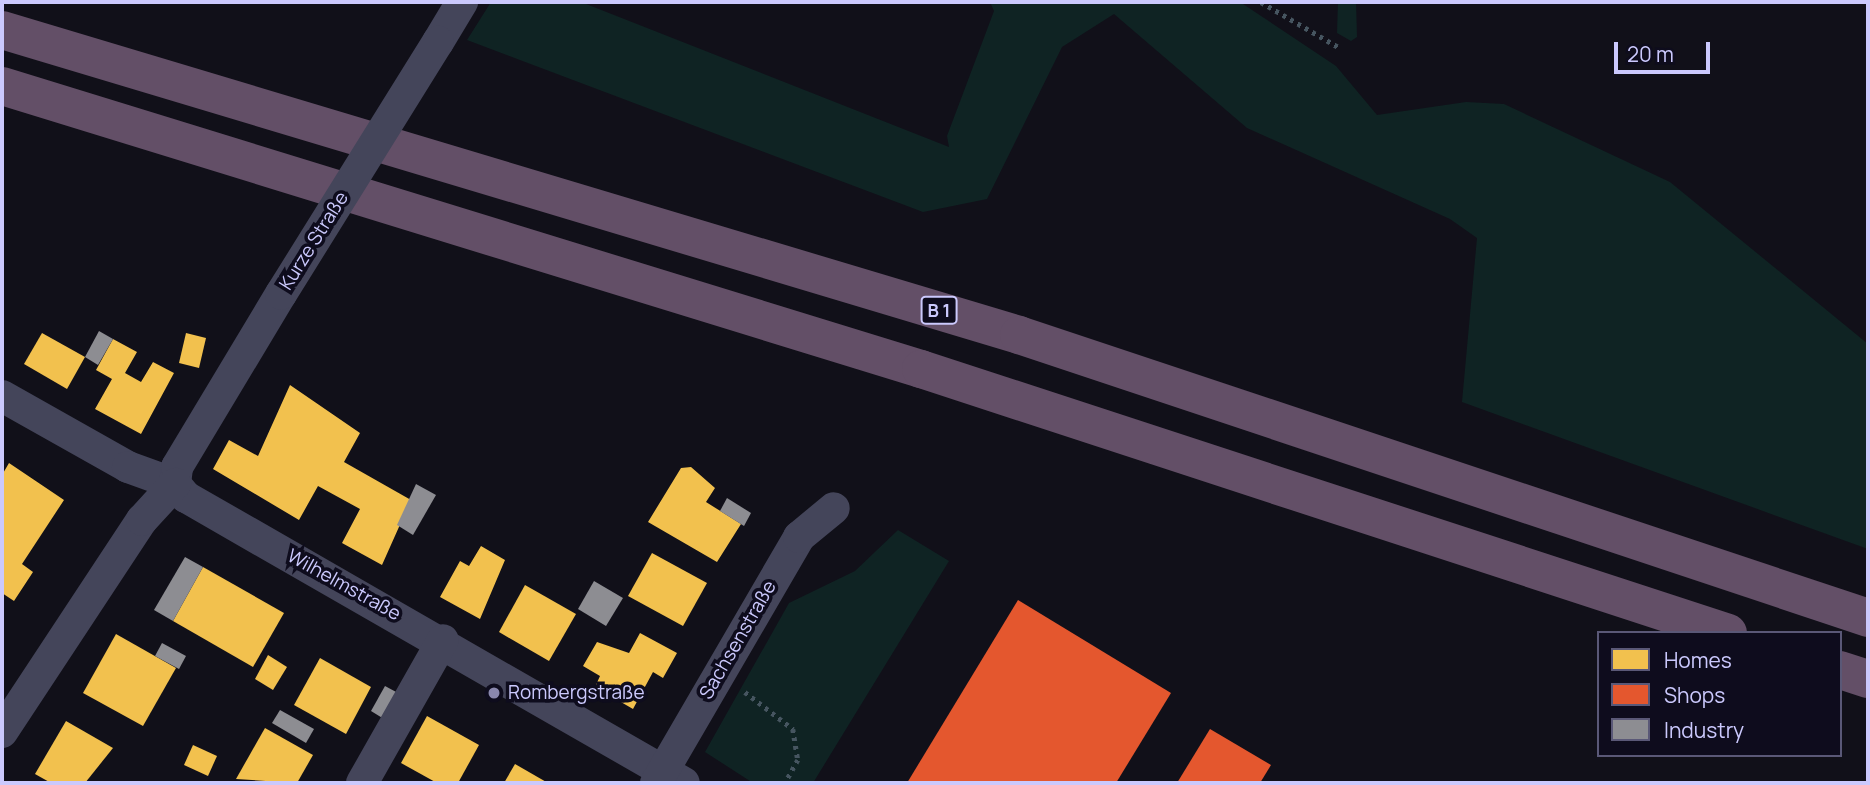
<!DOCTYPE html>
<html>
<head>
<meta charset="utf-8">
<style>
	body { margin:0 }
	#map { position:relative; width:1870px; height:785px; overflow:hidden; background:#111019; font-family:Manrope,sans-serif }
	div>[style] { position:absolute }
	[style*='--x'] { left:calc(var(--x)*1px); top:calc(var(--y)*1px); width:calc(var(--w)*1px); rotate:calc(var(--a)*1deg) }
	.green>* { inset:0; background:#0f2323 }
	.homes>* { inset:0; background:#f2c14e }
	.shops>* { inset:0; background:#e4572e }
	.industry>* { inset:0; background:#8d8d92 }
	.path>* { height:4.5px; margin-top:-2.25px; transform-origin:0; background:repeating-linear-gradient(90deg,#465560 0 3.5px,transparent 0 8.5px) }
	.street>* { height:32px; margin:-16px; padding:0 16px; transform-origin:16px; border-radius:16px; background:#44455a }
	.highway>* { height:38px; margin:-19px; padding:0 19px; transform-origin:19px; border-radius:19px; background:#634f67 }
	.street-bridge>* { height:32px; margin:-16px; padding:0 16px; transform-origin:16px; border-radius:16px; background:#44455a }
	.dots>* { width:19px; height:19px; translate:-50% -50%; box-sizing:border-box; border:4px solid #0e0c1d; border-radius:50% }
	span { translate:-50% -50%; white-space:nowrap; text-align:center; line-height:1.15; -webkit-text-stroke:7px #0e0c1d; paint-order:stroke }
	.shield-label span { padding:2px 5px; background:#0e0c1d; border:2px solid; border-radius:5px; -webkit-text-stroke-width:0 }
	.shield-label { font-size:18px; color:#cbc9fd; font-weight:700 }
	.street-label { font-size:19px; color:#cbc9fd }
	.poi-label { font-size:19px; color:#cbc9fd }
	.left { translate:0 -50%; text-align:left }
	.frame { position:absolute; inset:0; border:4px solid #cbc9fd; pointer-events:none }
	.legend { position:absolute; left:1597px; top:631px; width:245px; height:126px; box-sizing:border-box; background:#0e0c1d; border:2px solid #5a5877; margin:0; padding:9px 12px; list-style:none; font-size:21px; color:#cbc9fd }
	.legend li { display:flex; align-items:center; gap:14px; height:35px }
	.legend b { width:35px; border:2px solid #5a5877 }
	.scale { position:absolute; left:1614px; top:42px; width:96px; height:32px; box-sizing:border-box; border:4px solid #cbc9fd; border-top:0; padding-left:9px; font-size:21px; line-height:24px; white-space:nowrap; color:#cbc9fd; -webkit-text-stroke:5px #0e0c1d; paint-order:stroke }
</style>
</head>
<body>
<div id="map">
	<div class="green">
		<div style="clip-path:polygon(491px 2px,581px 2px,949px 147px,947px 136px,994px 11px,990px 2px,1240px 2px,1336px 66px,1377px 115px,1466px 102px,1504px 104px,1670px 182px,1868px 344px,1868px 549px,1462px 402px,1477px 238px,1450px 219px,1247px 128px,1114px 14px,1062px 47px,987px 199px,923px 212px,467px 40px)"></div>
		<div style="clip-path:polygon(1338px 2px,1356px 2px,1357px 37px,1351px 41px,1337px 33px)"></div>
		<div style="clip-path:polygon(898px 530px,949px 561px,813px 783px,753px 783px,705px 752px,789px 603px,855px 571px)"></div>
	</div>
	<div class="homes">
		<div style="clip-path:polygon(42px 333px,85px 357px,67px 389px,24px 364px)"></div>
		<div style="clip-path:polygon(186px 333px,206px 338px,199px 368px,179px 363px)"></div>
		<div style="clip-path:polygon(113px 339px,137px 352px,125px 373px,141px 382px,153px 362px,174px 373px,141px 434px,95px 409px,112px 379px,96px 370px)"></div>
		<div style="clip-path:polygon(290px 385px,360px 433px,344px 462px,411px 500px,382px 565px,342px 543px,360px 509px,318px 486px,299px 520px,213px 469px,229px 440px,258px 456px)"></div>
		<div style="clip-path:polygon(9px 463px,64px 500px,22px 564px,33px 572px,14px 601px,2px 593px,2px 475px)"></div>
		<div style="clip-path:polygon(691px 467px,715px 488px,706px 502px,741px 524px,717px 562px,648px 522px,681px 468px)"></div>
		<div style="clip-path:polygon(481px 546px,505px 560px,480px 619px,440px 597px,460px 561px,469px 566px)"></div>
		<div style="clip-path:polygon(652px 553px,707px 583px,683px 626px,628px 596px)"></div>
		<div style="clip-path:polygon(203px 567px,284px 613px,253px 667px,173px 621px)"></div>
		<div style="clip-path:polygon(525px 585px,576px 614px,549px 661px,499px 632px)"></div>
		<div style="clip-path:polygon(640px 633px,677px 653px,663px 678px,653px 672px,633px 709px,595px 687px,600px 676px,583px 666px,597px 642px,629px 653px)"></div>
		<div style="clip-path:polygon(116px 634px,176px 668px,143px 726px,83px 693px)"></div>
		<div style="clip-path:polygon(268px 655px,287px 667px,273px 690px,255px 679px)"></div>
		<div style="clip-path:polygon(320px 658px,371px 687px,346px 734px,294px 705px)"></div>
		<div style="clip-path:polygon(427px 716px,479px 745px,458px 783px,437px 783px,401px 763px)"></div>
		<div style="clip-path:polygon(66px 721px,113px 748px,85px 783px,51px 783px,35px 774px)"></div>
		<div style="clip-path:polygon(265px 728px,313px 755px,297px 783px,236px 779px)"></div>
		<div style="clip-path:polygon(193px 745px,217px 756px,208px 776px,184px 765px)"></div>
		<div style="clip-path:polygon(515px 764px,548px 783px,504px 783px)"></div>
	</div>
	<div class="shops">
		<div style="clip-path:polygon(1018px 600px,1171px 693px,1116px 783px,907px 783px)"></div>
		<div style="clip-path:polygon(1210px 729px,1271px 765px,1260px 783px,1177px 783px)"></div>
	</div>
	<div class="industry">
		<div style="clip-path:polygon(99px 331px,113px 339px,98px 365px,85px 357px)"></div>
		<div style="clip-path:polygon(416px 484px,436px 495px,413px 535px,397px 525px)"></div>
		<div style="clip-path:polygon(727px 498px,751px 513px,744px 526px,720px 511px)"></div>
		<div style="clip-path:polygon(185px 557px,203px 567px,173px 621px,154px 610px)"></div>
		<div style="clip-path:polygon(594px 581px,623px 598px,606px 626px,578px 609px)"></div>
		<div style="clip-path:polygon(162px 643px,186px 656px,179px 669px,155px 656px)"></div>
		<div style="clip-path:polygon(385px 686px,398px 693px,384px 719px,371px 711px)"></div>
		<div style="clip-path:polygon(280px 710px,314px 729px,306px 743px,272px 723px)"></div>
	</div>
	<div class="path">
		<div style="--x:1261;--y:2;--w:91;--a:30.2"></div>
		<div style="--x:745;--y:692;--w:61;--a:37.6"></div>
		<div style="--x:793;--y:729;--w:31;--a:81"></div>
		<div style="--x:798;--y:760;--w:26;--a:119"></div>
	</div>
	<div class="street">
		<div style="--x:438;--y:42;--w:47;--a:-59"></div>
		<div style="--x:2;--y:396;--w:145;--a:29.4"></div>
		<div style="--x:128;--y:467;--w:50;--a:19.9"></div>
		<div style="--x:175;--y:484;--w:17;--a:50"></div>
		<div style="--x:186;--y:497;--w:574;--a:29.87"></div>
		<div style="--x:175;--y:484;--w:17;--a:-83"></div>
		<div style="--x:177;--y:467;--w:202;--a:-59"></div>
		<div style="--x:2;--y:732;--w:254;--a:-56.6"></div>
		<div style="--x:142;--y:520;--w:49;--a:-47.5"></div>
		<div style="--x:362;--y:783;--w:164;--a:-60.5"></div>
		<div style="--x:656;--y:783;--w:285;--a:-59.8"></div>
		<div style="--x:799;--y:537;--w:45;--a:-39.6"></div>
	</div>
	<div class="highway">
		<div style="--x:2;--y:30;--w:1062;--a:16.69"></div>
		<div style="--x:1019;--y:335;--w:895;--a:18.43"></div>
		<div style="--x:2;--y:86;--w:962;--a:17.12"></div>
		<div style="--x:921;--y:369;--w:849;--a:18.11"></div>
		<div style="--x:1840;--y:670;--w:29;--a:18"></div>
	</div>
	<div class="street-bridge">
		<div style="--x:281;--y:294;--w:297;--a:-58.1"></div>
	</div>
	<div class="dots">
		<div style="left:494px;top:693px;background:#8a88ad"></div>
	</div>
	<div class="shield-label">
		<span style="left:939px;top:310px">B 1</span>
	</div>
	<div class="street-label">
		<span style="left:314px;top:241px;rotate:-58deg">Kurze Straße</span>
		<span style="left:344px;top:585px;rotate:29deg">Wilhelmstraße</span>
		<span style="left:738px;top:640px;rotate:-60deg">Sachsenstraße</span>
	</div>
	<div class="poi-label">
		<span class="left" style="left:508px;top:693px">Rombergstraße</span>
	</div>
	<div class="frame"></div>
	<ul class="legend">
	<li><b style="height:19px;background:#f2c14e"></b>Homes</li>
	<li><b style="height:19px;background:#e4572e"></b>Shops</li>
	<li><b style="height:19px;background:#8d8d92"></b>Industry</li>
	</ul>
	<div class="scale">20 m</div>
</div>
</body>
</html>
